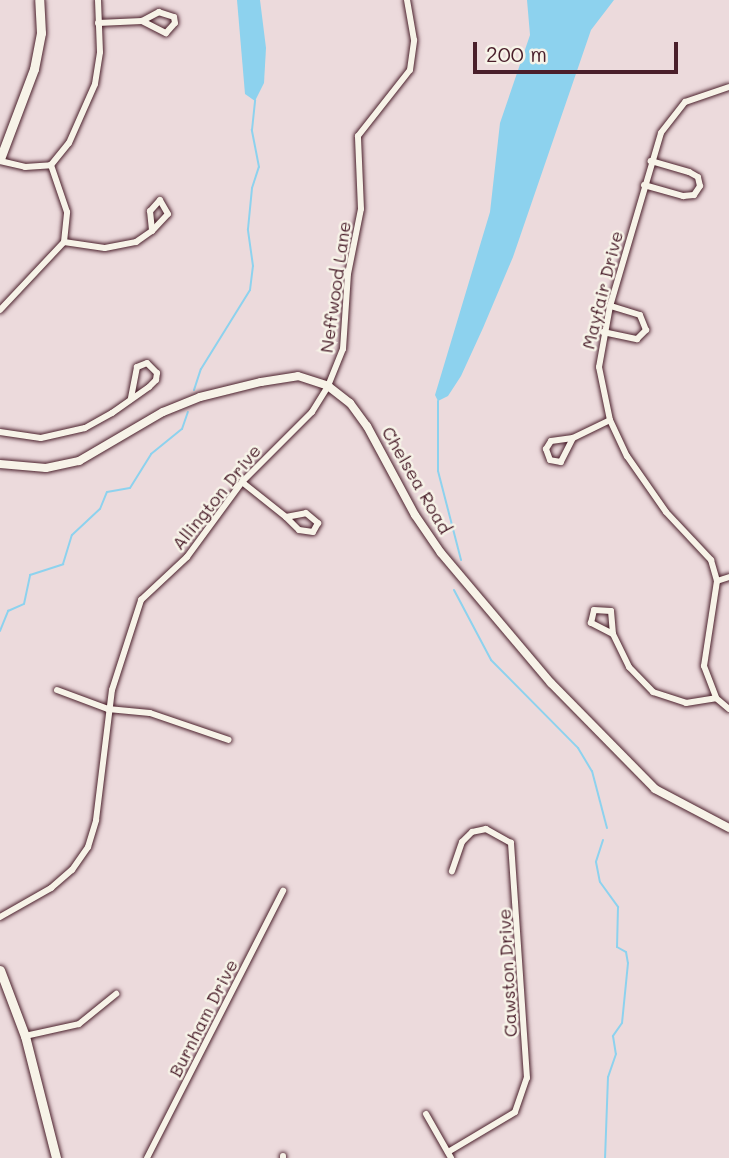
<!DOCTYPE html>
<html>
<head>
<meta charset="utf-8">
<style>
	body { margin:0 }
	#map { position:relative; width:729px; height:1158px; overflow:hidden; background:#ecdadc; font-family:Mali,sans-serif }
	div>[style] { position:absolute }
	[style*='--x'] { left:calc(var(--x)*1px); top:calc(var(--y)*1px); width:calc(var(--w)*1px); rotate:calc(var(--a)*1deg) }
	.water>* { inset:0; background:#8dd2ee }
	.stream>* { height:2px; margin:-1px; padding:0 1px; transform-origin:1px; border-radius:1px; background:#8dd2ee }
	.roads { filter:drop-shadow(0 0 2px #4a1f2b) drop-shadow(0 0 2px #4a1f2b) }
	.minor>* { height:6px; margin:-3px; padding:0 3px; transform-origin:3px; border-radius:3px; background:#f7f3e8 }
	.tertiary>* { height:8px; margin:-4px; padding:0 4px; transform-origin:4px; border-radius:4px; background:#f7f3e8 }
	.secondary>* { height:9px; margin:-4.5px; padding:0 4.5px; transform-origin:4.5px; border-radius:4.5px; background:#f7f3e8 }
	span { translate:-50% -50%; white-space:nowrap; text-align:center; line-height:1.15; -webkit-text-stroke:5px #f7f3e8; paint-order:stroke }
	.street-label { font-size:18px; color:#4a1f2b }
	.scale { position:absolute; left:473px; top:42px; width:205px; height:32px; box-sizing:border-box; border:4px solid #4a1f2b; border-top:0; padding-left:9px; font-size:21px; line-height:24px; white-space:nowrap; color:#4a1f2b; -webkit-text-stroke:5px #f7f3e8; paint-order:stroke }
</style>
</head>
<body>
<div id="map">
	<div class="water">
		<div style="clip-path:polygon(237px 0,260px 0,266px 48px,264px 83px,255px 101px,245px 94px)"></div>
		<div style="clip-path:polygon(527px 0,614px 0,591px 30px,513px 257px,483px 328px,461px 376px,448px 396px,438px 401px,435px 395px,490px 212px,500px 123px,530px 35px)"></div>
	</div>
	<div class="stream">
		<div style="--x:194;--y:390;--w:22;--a:-72"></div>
		<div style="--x:201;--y:369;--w:93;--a:-58.2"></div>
		<div style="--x:250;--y:290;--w:24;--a:-83"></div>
		<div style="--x:253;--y:266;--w:37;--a:-98"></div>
		<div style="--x:248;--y:229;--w:41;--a:-84.4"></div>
		<div style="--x:252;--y:188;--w:22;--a:-72"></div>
		<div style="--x:259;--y:167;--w:38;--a:-101"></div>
		<div style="--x:252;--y:130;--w:30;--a:-84"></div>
		<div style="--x:438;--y:401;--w:70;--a:90"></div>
		<div style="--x:438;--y:471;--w:92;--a:75.5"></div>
		<div style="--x:454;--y:590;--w:79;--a:62.1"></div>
		<div style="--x:491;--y:660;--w:124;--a:45.3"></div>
		<div style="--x:578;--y:748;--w:27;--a:59"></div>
		<div style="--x:592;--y:771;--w:59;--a:75.3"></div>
		<div style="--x:0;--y:631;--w:22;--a:-68"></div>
		<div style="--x:8;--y:611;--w:17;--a:-24"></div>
		<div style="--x:24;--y:604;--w:30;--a:-78"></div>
		<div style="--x:30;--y:575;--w:35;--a:-18"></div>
		<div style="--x:63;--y:564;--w:30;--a:-73"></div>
		<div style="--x:72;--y:535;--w:38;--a:-43"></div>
		<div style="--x:100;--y:509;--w:18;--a:-68"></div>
		<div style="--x:107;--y:492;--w:23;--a:-10"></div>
		<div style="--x:130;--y:488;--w:40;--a:-58"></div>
		<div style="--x:151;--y:454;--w:40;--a:-39"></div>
		<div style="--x:182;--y:429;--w:18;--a:-71"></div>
		<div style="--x:603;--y:840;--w:23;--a:108"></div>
		<div style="--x:596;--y:862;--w:20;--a:79"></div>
		<div style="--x:600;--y:882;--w:31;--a:54"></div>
		<div style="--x:618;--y:907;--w:40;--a:91.4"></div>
		<div style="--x:617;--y:947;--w:10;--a:29"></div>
		<div style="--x:626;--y:952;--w:11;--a:80"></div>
		<div style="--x:628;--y:963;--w:60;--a:95.7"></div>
		<div style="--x:622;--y:1023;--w:16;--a:125"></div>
		<div style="--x:613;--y:1036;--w:18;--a:81"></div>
		<div style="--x:616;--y:1054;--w:24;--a:109"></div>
		<div style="--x:608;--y:1077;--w:81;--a:92.1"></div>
	</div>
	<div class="roads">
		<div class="minor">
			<div style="--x:98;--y:23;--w:44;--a:-2.6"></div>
			<div style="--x:142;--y:21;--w:27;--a:27"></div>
			<div style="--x:166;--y:33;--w:13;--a:-48"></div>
			<div style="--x:175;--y:23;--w:6;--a:-99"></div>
			<div style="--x:174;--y:17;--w:16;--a:-162"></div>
			<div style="--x:159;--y:12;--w:19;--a:152"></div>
			<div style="--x:729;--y:87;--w:46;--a:161.2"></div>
			<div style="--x:685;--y:102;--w:39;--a:128"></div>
			<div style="--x:661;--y:133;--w:180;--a:106.4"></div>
			<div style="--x:610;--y:306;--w:62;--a:100.2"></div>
			<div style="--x:599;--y:367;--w:54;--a:78.3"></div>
			<div style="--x:610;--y:420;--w:40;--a:65"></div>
			<div style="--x:627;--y:456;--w:68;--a:55.1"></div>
			<div style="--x:666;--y:512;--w:66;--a:46.8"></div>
			<div style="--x:711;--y:560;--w:22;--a:74"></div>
			<div style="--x:717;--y:581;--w:86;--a:98.7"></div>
			<div style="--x:704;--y:666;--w:34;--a:69"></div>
			<div style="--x:716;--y:698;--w:17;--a:40"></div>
			<div style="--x:0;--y:161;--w:26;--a:13"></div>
			<div style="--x:25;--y:167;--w:26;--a:-4"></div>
			<div style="--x:51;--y:165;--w:28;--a:-51"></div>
			<div style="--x:69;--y:143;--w:64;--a:-66.2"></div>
			<div style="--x:95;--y:84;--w:32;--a:-81"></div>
			<div style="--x:100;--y:52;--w:52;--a:-92.2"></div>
			<div style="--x:644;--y:185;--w:41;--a:15.8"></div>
			<div style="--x:683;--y:196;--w:11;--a:-5"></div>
			<div style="--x:694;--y:195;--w:11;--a:-56"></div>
			<div style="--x:700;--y:186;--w:9;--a:-103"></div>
			<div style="--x:698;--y:177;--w:10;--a:-151"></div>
			<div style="--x:689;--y:172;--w:40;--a:-164"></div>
			<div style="--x:64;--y:242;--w:41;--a:8.3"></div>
			<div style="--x:105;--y:248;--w:32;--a:-11"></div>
			<div style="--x:136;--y:242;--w:19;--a:-35"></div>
			<div style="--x:152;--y:231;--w:23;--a:-47"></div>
			<div style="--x:168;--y:214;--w:16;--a:-120"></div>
			<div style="--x:160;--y:200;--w:15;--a:132"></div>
			<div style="--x:150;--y:211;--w:20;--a:84"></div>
			<div style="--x:0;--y:310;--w:93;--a:-46.7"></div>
			<div style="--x:64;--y:242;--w:30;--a:-84"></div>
			<div style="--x:67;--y:212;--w:50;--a:-108.8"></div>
			<div style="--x:603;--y:332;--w:35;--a:12"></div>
			<div style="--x:637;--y:339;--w:13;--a:-45"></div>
			<div style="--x:646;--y:330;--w:16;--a:-112"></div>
			<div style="--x:640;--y:315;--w:31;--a:-163"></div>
			<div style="--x:0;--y:432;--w:41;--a:8.3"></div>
			<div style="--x:41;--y:438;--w:45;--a:-12.8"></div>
			<div style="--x:85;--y:428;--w:31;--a:-29"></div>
			<div style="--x:112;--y:413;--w:45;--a:-35.1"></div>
			<div style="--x:149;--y:387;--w:10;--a:-45"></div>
			<div style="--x:156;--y:380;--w:7;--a:-82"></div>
			<div style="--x:157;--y:373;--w:14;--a:-135"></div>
			<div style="--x:147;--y:363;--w:11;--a:158"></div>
			<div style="--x:137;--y:367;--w:33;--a:101"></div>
			<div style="--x:573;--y:438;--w:27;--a:117"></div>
			<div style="--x:561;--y:462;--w:11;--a:-170"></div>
			<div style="--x:550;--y:460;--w:12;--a:-110"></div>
			<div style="--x:546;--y:449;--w:9;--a:-58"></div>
			<div style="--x:551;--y:441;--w:22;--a:-8"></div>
			<div style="--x:573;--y:438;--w:41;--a:-25.9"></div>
			<div style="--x:242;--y:482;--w:56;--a:38.5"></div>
			<div style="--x:306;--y:513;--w:16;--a:40"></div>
			<div style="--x:318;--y:523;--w:10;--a:119"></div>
			<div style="--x:313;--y:532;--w:14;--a:-172"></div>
			<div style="--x:299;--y:530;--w:18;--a:-135"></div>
			<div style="--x:286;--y:517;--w:20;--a:-11"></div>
			<div style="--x:717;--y:581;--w:13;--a:-18"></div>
			<div style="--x:613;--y:634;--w:25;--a:-153"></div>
			<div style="--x:591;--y:623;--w:13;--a:-77"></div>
			<div style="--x:594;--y:610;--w:17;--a:3"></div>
			<div style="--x:611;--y:611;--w:23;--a:85"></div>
			<div style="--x:613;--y:634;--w:37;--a:64"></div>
			<div style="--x:629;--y:667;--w:35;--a:46"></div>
			<div style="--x:653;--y:692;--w:35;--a:18"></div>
			<div style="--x:686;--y:703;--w:30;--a:-9"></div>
			<div style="--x:57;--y:690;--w:54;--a:20.4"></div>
			<div style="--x:108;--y:709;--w:42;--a:5.4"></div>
			<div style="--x:150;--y:713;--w:83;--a:18.9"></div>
			<div style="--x:0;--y:917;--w:59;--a:-29.6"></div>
			<div style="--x:51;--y:888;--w:28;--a:-41"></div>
			<div style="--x:72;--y:870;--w:28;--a:-55"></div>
			<div style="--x:88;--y:847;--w:28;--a:-73"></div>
			<div style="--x:96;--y:820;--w:131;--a:-83"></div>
			<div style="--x:112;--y:690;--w:95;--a:-72.1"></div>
			<div style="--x:141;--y:600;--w:63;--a:-43.1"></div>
			<div style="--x:187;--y:557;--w:93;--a:-53.7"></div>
			<div style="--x:242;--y:482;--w:99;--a:-45"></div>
			<div style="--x:312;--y:412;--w:31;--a:-58"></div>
			<div style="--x:328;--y:386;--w:40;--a:-68"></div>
			<div style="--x:343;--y:349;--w:75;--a:-86.2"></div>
			<div style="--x:348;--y:274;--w:66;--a:-78.7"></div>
			<div style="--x:361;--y:209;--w:73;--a:-92.4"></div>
			<div style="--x:358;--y:136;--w:84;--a:-51.8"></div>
			<div style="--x:410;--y:70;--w:30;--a:-82"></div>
			<div style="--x:414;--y:40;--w:41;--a:-99.9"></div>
			<div style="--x:25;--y:1036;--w:55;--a:-12.5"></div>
			<div style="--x:79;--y:1024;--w:48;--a:-39"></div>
			<div style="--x:426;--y:1114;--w:51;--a:60.4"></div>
			<div style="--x:448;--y:1152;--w:78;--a:-30.8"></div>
			<div style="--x:515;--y:1112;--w:36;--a:-71"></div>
			<div style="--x:527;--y:1078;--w:236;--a:-93.9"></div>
			<div style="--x:511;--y:843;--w:29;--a:-151"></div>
			<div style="--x:486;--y:829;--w:14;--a:168"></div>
			<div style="--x:472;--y:832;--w:14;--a:135"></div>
			<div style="--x:462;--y:842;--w:31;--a:109"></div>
			<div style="--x:147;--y:1158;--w:300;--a:-63"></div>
			<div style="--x:283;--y:1158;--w:2;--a:-90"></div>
		</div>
		<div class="tertiary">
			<div style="--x:0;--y:464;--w:46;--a:5"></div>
			<div style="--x:46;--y:468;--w:34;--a:-12"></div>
			<div style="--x:79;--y:461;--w:97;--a:-30.3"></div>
			<div style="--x:163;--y:412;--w:40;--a:-22"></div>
			<div style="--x:200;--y:397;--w:63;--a:-13.8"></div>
			<div style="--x:261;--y:382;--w:37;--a:-9"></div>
			<div style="--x:298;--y:376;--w:32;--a:18"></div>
			<div style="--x:328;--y:386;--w:28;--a:38"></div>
			<div style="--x:350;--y:403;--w:29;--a:54"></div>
			<div style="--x:367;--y:426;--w:101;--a:61.7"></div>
			<div style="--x:415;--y:515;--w:46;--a:55.6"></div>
			<div style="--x:441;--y:553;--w:170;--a:49.8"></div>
			<div style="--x:551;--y:683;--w:148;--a:45.5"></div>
			<div style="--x:655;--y:789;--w:84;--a:27.8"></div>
		</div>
		<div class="secondary">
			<div style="--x:0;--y:159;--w:96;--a:-69.3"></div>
			<div style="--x:34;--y:69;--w:37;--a:-79"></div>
			<div style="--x:41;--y:33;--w:33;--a:-93"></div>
			<div style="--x:0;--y:970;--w:71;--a:69.3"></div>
			<div style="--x:25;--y:1036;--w:126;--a:75.7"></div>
		</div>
	</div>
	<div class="street-label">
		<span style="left:335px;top:287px;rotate:-82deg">Neffwood Lane</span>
		<span style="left:602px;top:290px;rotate:-76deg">Mayfair Drive</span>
		<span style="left:417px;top:480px;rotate:60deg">Chelsea Road</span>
		<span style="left:216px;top:497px;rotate:-51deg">Allington Drive</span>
		<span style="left:507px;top:973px;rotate:-93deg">Cawston Drive</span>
		<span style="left:203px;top:1018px;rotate:-63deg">Burnham Drive</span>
	</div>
	<div class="scale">200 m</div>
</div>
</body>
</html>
